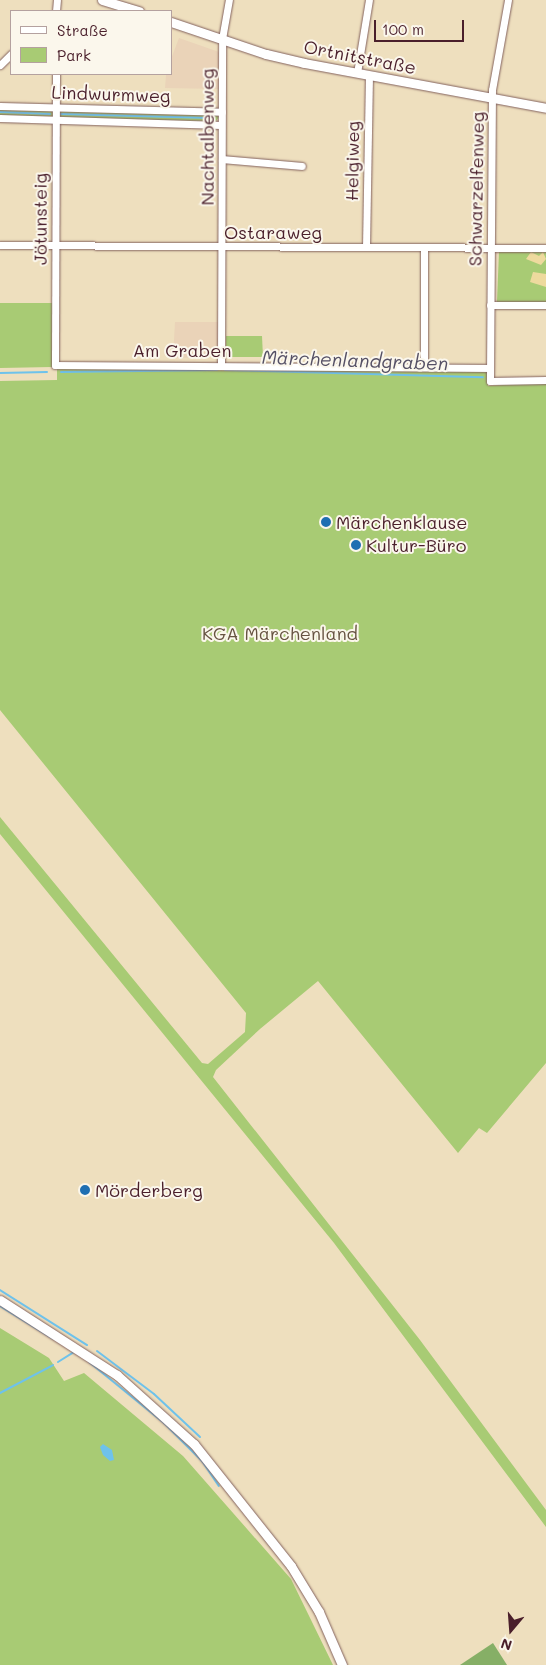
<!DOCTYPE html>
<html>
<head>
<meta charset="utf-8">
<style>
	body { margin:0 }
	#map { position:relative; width:546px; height:1665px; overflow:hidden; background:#eedfbe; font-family:Mali,sans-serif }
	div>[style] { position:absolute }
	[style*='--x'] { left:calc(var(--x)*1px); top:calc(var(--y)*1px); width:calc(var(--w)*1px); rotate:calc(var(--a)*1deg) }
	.built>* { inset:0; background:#ead3b8 }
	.green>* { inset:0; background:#a8cb74 }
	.forest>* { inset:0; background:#86af66 }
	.sand>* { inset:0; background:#eeda9e }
	.water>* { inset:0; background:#6ec2eb }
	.stream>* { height:2px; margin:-1px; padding:0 1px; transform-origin:1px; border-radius:1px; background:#6ec2eb }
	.roads { filter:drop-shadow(0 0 1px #83625e) drop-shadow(0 0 1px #83625e) }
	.minor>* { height:7px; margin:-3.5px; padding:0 3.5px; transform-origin:3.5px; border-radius:3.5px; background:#fff }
	.tertiary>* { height:9px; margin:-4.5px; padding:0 4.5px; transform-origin:4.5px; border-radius:4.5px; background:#fff }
	.secondary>* { height:9px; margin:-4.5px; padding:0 4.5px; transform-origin:4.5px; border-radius:4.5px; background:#fff }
	.dots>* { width:14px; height:14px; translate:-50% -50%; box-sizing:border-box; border:2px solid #fbf7ec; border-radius:50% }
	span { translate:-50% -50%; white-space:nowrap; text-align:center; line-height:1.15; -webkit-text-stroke:4px #fbf7ec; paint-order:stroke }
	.street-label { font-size:18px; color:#4a1f2b }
	.poi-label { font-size:18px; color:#4a1f2b }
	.left { translate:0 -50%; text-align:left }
	.park-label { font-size:18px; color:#665341 }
	.water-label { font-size:19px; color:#555065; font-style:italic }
	.legend { position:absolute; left:10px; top:10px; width:162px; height:65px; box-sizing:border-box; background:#fbf7ec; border:1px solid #b4a19f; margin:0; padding:6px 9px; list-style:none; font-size:15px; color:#4a1f2b }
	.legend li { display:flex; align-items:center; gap:10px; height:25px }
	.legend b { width:25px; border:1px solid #b4a19f }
	.north { position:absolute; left:486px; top:1605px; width:50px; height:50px; -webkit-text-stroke:4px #fbf7ec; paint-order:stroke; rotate:198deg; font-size:14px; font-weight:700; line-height:20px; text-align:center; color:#4a1f2b }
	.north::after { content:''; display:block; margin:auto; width:18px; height:22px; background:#4a1f2b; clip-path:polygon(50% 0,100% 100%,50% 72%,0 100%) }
	.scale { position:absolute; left:374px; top:20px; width:90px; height:22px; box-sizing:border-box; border:2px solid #4a1f2b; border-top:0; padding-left:6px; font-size:15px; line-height:18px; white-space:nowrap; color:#4a1f2b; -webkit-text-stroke:4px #fbf7ec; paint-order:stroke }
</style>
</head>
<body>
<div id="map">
	<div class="built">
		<div style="clip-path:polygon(179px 38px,219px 52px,219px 89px,165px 88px,166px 75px,171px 74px,171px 59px)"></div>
		<div style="clip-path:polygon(175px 322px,218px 322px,218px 357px,173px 358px)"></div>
	</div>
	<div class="green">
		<div style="clip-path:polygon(0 108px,53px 109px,53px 118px,0 116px)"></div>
		<div style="clip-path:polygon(61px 109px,219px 115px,219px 117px,216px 121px,64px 119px,59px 116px)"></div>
		<div style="clip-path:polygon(499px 251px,546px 251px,546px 303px,497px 302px)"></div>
		<div style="clip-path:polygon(0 303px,53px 303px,52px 367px,0 368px)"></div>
		<div style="clip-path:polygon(226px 336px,262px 336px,263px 357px,226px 357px)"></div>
		<div style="clip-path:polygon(219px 366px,488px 370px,488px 386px,546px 382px,546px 1063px,487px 1133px,479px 1128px,458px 1153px,318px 981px,260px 1029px,216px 1070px,213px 1077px,420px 1340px,546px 1510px,546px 1527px,334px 1243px,0 834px,0 817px,202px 1063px,208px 1064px,245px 1032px,246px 1013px,0 710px,0 381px,57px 380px,57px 369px)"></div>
		<div style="clip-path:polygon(0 1328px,49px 1358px,64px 1381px,84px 1373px,183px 1456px,291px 1579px,333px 1665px,0 1665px)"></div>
	</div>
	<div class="forest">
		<div style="clip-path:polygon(493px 1643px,507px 1665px,460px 1665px)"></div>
	</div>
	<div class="sand">
		<div style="clip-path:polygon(531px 252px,539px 256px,543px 252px,546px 259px,541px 265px,526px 259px)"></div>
		<div style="clip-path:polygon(533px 272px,546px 274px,546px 287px,530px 282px)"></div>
	</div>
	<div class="water">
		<div style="clip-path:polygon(103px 1444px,112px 1450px,114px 1460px,110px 1461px,103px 1455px,100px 1447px)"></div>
	</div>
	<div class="stream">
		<div style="--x:0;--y:112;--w:50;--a:2.3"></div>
		<div style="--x:60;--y:114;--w:151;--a:1.5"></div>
		<div style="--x:225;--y:370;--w:258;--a:1.6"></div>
		<div style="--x:61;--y:372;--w:156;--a:-0.7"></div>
		<div style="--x:0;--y:373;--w:47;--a:-1.2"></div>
		<div style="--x:0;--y:1290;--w:103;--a:32.3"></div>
		<div style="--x:0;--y:1306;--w:62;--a:31.9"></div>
		<div style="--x:97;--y:1351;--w:71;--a:37"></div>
		<div style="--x:154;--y:1394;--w:63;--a:43.1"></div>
		<div style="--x:58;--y:1362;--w:19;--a:-32"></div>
		<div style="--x:89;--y:1362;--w:97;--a:39.1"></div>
		<div style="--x:164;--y:1423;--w:54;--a:45"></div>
		<div style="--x:202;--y:1461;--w:30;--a:56"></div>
		<div style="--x:0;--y:1393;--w:60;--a:-27.8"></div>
	</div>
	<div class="roads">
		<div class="minor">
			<div style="--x:508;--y:0;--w:91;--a:100.1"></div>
			<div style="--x:492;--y:90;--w:291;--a:90.4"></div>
			<div style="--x:490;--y:381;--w:56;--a:-1"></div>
			<div style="--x:56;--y:11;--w:11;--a:-85"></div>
			<div style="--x:0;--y:65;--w:16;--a:-45"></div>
			<div style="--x:357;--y:73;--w:74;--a:-80.7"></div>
			<div style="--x:56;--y:74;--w:291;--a:90.2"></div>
			<div style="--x:55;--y:365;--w:435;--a:0.4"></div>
			<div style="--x:0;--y:106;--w:222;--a:1.5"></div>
			<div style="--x:0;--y:118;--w:221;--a:1.8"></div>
			<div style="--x:222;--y:159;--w:80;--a:5"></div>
			<div style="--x:0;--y:245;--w:546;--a:0.31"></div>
			<div style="--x:366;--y:247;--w:172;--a:-89"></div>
			<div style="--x:490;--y:305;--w:56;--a:0"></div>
			<div style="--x:221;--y:364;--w:325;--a:-89.8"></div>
			<div style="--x:222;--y:39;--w:40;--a:-80"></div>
			<div style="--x:424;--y:367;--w:120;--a:-90"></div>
		</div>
		<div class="tertiary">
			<div style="--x:102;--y:0;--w:39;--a:17"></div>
			<div style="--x:171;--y:22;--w:100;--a:18.6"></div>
			<div style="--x:266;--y:54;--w:39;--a:13"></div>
			<div style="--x:304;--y:63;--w:246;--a:10.5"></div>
		</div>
		<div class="secondary">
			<div style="--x:0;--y:1300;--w:139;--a:32.7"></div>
			<div style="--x:117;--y:1375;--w:103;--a:41.9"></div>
			<div style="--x:194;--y:1444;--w:156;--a:51.5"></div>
			<div style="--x:291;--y:1566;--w:54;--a:58.7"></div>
			<div style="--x:319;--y:1612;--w:58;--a:66.5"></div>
		</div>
	</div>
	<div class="dots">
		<div style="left:326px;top:522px;background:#1f6fb2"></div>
		<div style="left:356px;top:545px;background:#1f6fb2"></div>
		<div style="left:85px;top:1190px;background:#1f6fb2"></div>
	</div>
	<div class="street-label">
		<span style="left:360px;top:57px;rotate:11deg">Ortnitstraße</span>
		<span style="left:111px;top:94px;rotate:2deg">Lindwurmweg</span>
		<span style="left:207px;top:137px;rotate:-90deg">Nachtalbenweg</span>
		<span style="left:352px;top:161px;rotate:-89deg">Helgiweg</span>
		<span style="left:476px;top:189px;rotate:-89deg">Schwarzelfenweg</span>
		<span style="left:40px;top:219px;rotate:-90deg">Jötunsteig</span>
		<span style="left:273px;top:232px">Ostaraweg</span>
		<span style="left:182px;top:350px">Am Graben</span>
	</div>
	<div class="poi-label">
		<span class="left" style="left:336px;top:522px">Märchenklause</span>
		<span class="left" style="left:366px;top:545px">Kultur-Büro</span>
		<span class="left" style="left:95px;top:1190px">Mörderberg</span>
	</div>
	<div class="park-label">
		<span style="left:280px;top:633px">KGA Märchenland</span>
	</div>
	<div class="water-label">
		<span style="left:355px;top:360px;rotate:2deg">Märchenlandgraben</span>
	</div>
	<ul class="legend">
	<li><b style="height:6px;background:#fff"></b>Straße</li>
	<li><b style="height:14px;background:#a8cb74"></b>Park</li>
	</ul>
	<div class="north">N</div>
	<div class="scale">100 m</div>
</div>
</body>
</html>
